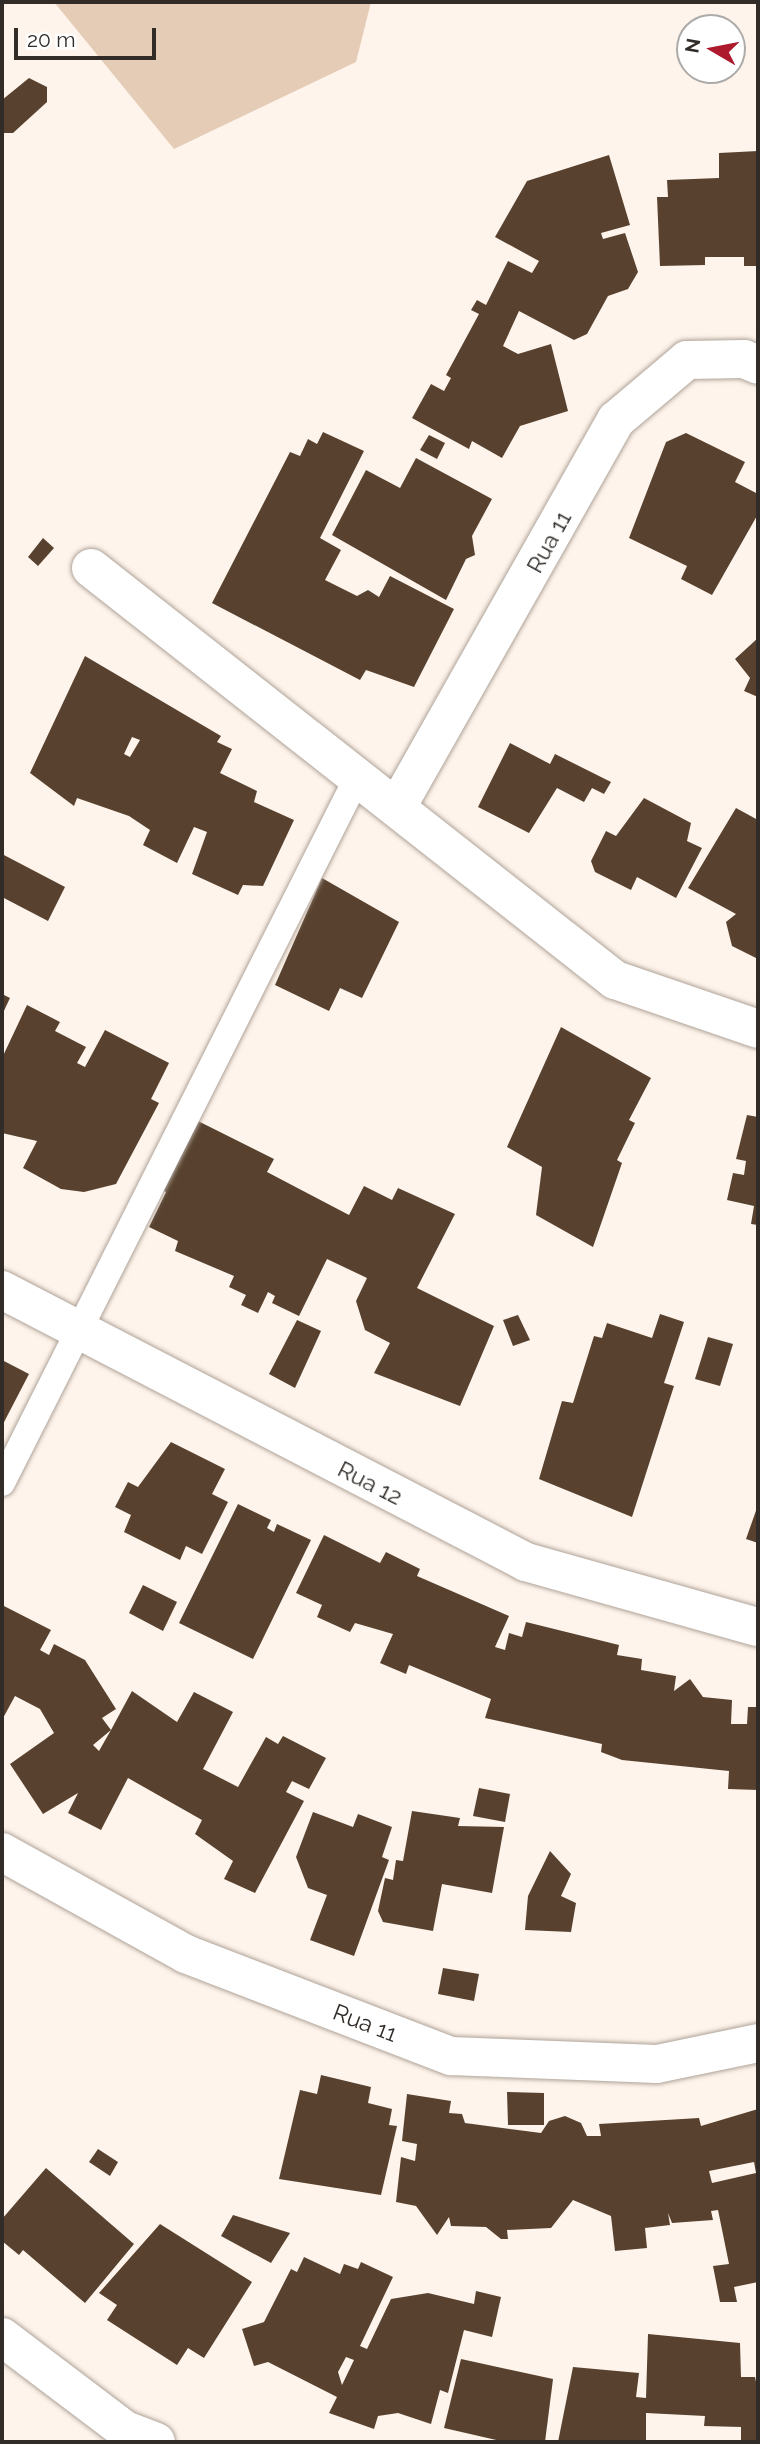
<!DOCTYPE html>
<html>
<head>
<meta charset="utf-8">
<style>
	body { margin:0 }
	#map { position:relative; width:760px; height:2444px; overflow:hidden; background:#fef4eb; font-family:Raleway,sans-serif }
	div>[style] { position:absolute }
	[style*='--x'] { left:calc(var(--x)*1px); top:calc(var(--y)*1px); width:calc(var(--w)*1px); rotate:calc(var(--a)*1deg) }
	.green>* { inset:0; background:#e4ccb7 }
	.building>* { inset:0; background:#58422f }
	.roads { filter:drop-shadow(0 0 2px #afa399) drop-shadow(0 0 2px #afa399) }
	.service>* { height:26px; margin:-13px; padding:0 13px; transform-origin:13px; border-radius:13px; background:#fff }
	.minor>* { height:38px; margin:-19px; padding:0 19px; transform-origin:19px; border-radius:19px; background:#fff }
	span { translate:-50% -50%; white-space:nowrap; text-align:center; line-height:1.15; -webkit-text-stroke:7px #fff; paint-order:stroke }
	.street-label { font-size:23px; color:#312c28 }
	.frame { position:absolute; inset:0; border:4px solid #312c28; pointer-events:none }
	.north { position:absolute; left:676px; top:14px; width:70px; height:70px; box-sizing:border-box; background:#fff; border:2px solid #adaba9; border-radius:50%; rotate:280deg; font-size:19px; font-weight:700; line-height:28px; text-align:center; color:#312c28 }
	.north::after { content:''; display:block; margin:auto; width:24px; height:32px; background:#ae1a2d; clip-path:polygon(50% 0,100% 100%,50% 72%,0 100%) }
	.scale { position:absolute; left:14px; top:28px; width:142px; height:32px; box-sizing:border-box; border:4px solid #312c28; border-top:0; padding-left:9px; font-size:21px; line-height:24px; white-space:nowrap; color:#312c28; -webkit-text-stroke:5px #fff; paint-order:stroke }
</style>
</head>
<body>
<div id="map">
	<div class="green">
		<div style="clip-path:polygon(54px 2px,371px 2px,356px 62px,174px 149px)"></div>
	</div>
	<div class="building">
		<div style="clip-path:polygon(29px 78px,47px 87px,47px 102px,13px 133px,2px 133px,2px 100px)"></div>
		<div style="clip-path:polygon(758px 151px,758px 266px,744px 266px,744px 257px,705px 257px,705px 265px,660px 266px,657px 197px,668px 197px,667px 180px,719px 178px,719px 153px)"></div>
		<div style="clip-path:polygon(609px 155px,630px 225px,601px 233px,603px 239px,625px 233px,638px 272px,628px 289px,608px 296px,587px 334px,574px 340px,519px 311px,503px 346px,518px 354px,551px 344px,568px 411px,520px 426px,502px 458px,472px 441px,469px 449px,412px 418px,431px 384px,444px 391px,451px 378px,446px 375px,479px 314px,471px 310px,477px 300px,486px 305px,508px 261px,532px 273px,539px 261px,495px 237px,527px 181px)"></div>
		<div style="clip-path:polygon(323px 432px,364px 451px,320px 538px,341px 550px,325px 580px,357px 596px,368px 590px,379px 597px,390px 576px,454px 609px,414px 687px,366px 670px,360px 680px,212px 603px,290px 452px,300px 456px,308px 439px,317px 444px)"></div>
		<div style="clip-path:polygon(686px 433px,745px 462px,735px 482px,758px 494px,758px 514px,712px 595px,681px 579px,687px 566px,629px 538px,666px 442px)"></div>
		<div style="clip-path:polygon(429px 435px,445px 443px,437px 459px,420px 450px)"></div>
		<div style="clip-path:polygon(416px 458px,492px 499px,472px 536px,475px 555px,466px 559px,446px 600px,332px 535px,366px 470px,400px 488px)"></div>
		<div style="clip-path:polygon(43px 538px,54px 548px,38px 566px,28px 557px)"></div>
		<div style="clip-path:polygon(758px 638px,758px 697px,744px 691px,750px 678px,735px 659px)"></div>
		<div style="clip-path:polygon(evenodd,85px 656px,221px 736px,217px 742px,232px 749px,220px 773px,257px 791px,254px 802px,294px 820px,263px 886px,243px 885px,238px 895px,192px 874px,207px 832px,194px 827px,177px 863px,143px 845px,150px 830px,129px 816px,77px 798px,74px 806px,30px 773px,85px 656px,132px 737px,140px 740px,130px 757px,124px 754px,132px 737px)"></div>
		<div style="clip-path:polygon(510px 743px,550px 764px,555px 754px,611px 782px,604px 794px,592px 788px,584px 802px,557px 788px,529px 833px,478px 807px)"></div>
		<div style="clip-path:polygon(644px 798px,691px 823px,687px 841px,702px 848px,676px 898px,637px 877px,631px 890px,595px 872px,591px 861px,606px 831px,616px 836px)"></div>
		<div style="clip-path:polygon(736px 808px,758px 820px,758px 959px,732px 946px,726px 922px,736px 914px,688px 888px)"></div>
		<div style="clip-path:polygon(2px 854px,65px 887px,48px 921px,2px 897px)"></div>
		<div style="clip-path:polygon(322px 878px,399px 922px,362px 998px,340px 988px,329px 1011px,275px 985px)"></div>
		<div style="clip-path:polygon(2px 994px,10px 998px,2px 1015px)"></div>
		<div style="clip-path:polygon(27px 1005px,60px 1022px,55px 1031px,86px 1047px,77px 1063px,85px 1067px,105px 1030px,169px 1063px,151px 1099px,159px 1103px,116px 1184px,84px 1192px,61px 1189px,23px 1168px,37px 1141px,2px 1133px,2px 1058px)"></div>
		<div style="clip-path:polygon(561px 1027px,651px 1078px,629px 1120px,635px 1123px,617px 1160px,622px 1163px,593px 1247px,536px 1215px,542px 1167px,507px 1147px)"></div>
		<div style="clip-path:polygon(747px 1115px,758px 1117px,758px 1225px,751px 1224px,754px 1206px,727px 1200px,733px 1173px,744px 1175px,746px 1161px,736px 1159px)"></div>
		<div style="clip-path:polygon(190px 1117px,274px 1159px,267px 1172px,349px 1215px,364px 1186px,392px 1200px,398px 1188px,455px 1214px,417px 1288px,494px 1326px,460px 1406px,374px 1373px,390px 1343px,365px 1330px,356px 1301px,367px 1278px,327px 1259px,299px 1316px,272px 1303px,275px 1296px,268px 1292px,258px 1313px,241px 1305px,246px 1295px,229px 1287px,234px 1276px,175px 1251px,178px 1241px,149px 1227px,166px 1192px,156px 1187px)"></div>
		<div style="clip-path:polygon(660px 1314px,684px 1322px,664px 1383px,674px 1386px,632px 1517px,539px 1479px,562px 1401px,573px 1403px,594px 1336px,602px 1338px,607px 1323px,652px 1338px)"></div>
		<div style="clip-path:polygon(518px 1315px,530px 1340px,513px 1346px,503px 1320px)"></div>
		<div style="clip-path:polygon(297px 1320px,321px 1331px,295px 1388px,269px 1374px)"></div>
		<div style="clip-path:polygon(708px 1337px,733px 1344px,720px 1386px,695px 1379px)"></div>
		<div style="clip-path:polygon(2px 1360px,29px 1374px,2px 1426px)"></div>
		<div style="clip-path:polygon(171px 1442px,225px 1469px,212px 1494px,228px 1502px,202px 1554px,186px 1546px,180px 1560px,124px 1532px,131px 1515px,115px 1507px,128px 1482px,138px 1487px)"></div>
		<div style="clip-path:polygon(238px 1504px,271px 1520px,267px 1528px,274px 1532px,277px 1524px,311px 1540px,253px 1659px,179px 1623px)"></div>
		<div style="clip-path:polygon(758px 1505px,758px 1543px,746px 1539px)"></div>
		<div style="clip-path:polygon(324px 1535px,380px 1563px,386px 1552px,420px 1569px,417px 1576px,509px 1616px,495px 1647px,505px 1650px,509px 1633px,522px 1637px,526px 1622px,619px 1645px,617px 1655px,642px 1659px,641px 1670px,676px 1676px,674px 1691px,690px 1679px,703px 1697px,732px 1700px,731px 1724px,747px 1724px,748px 1707px,758px 1707px,758px 1790px,728px 1789px,729px 1771px,622px 1760px,601px 1752px,602px 1744px,485px 1718px,491px 1699px,409px 1665px,406px 1674px,380px 1663px,393px 1634px,355px 1623px,350px 1632px,317px 1617px,322px 1605px,296px 1593px)"></div>
		<div style="clip-path:polygon(143px 1585px,177px 1602px,163px 1631px,129px 1613px)"></div>
		<div style="clip-path:polygon(evenodd,2px 1605px,51px 1630px,40px 1650px,49px 1655px,54px 1644px,85px 1660px,116px 1709px,102px 1718px,111px 1730px,132px 1691px,177px 1722px,194px 1692px,233px 1712px,203px 1769px,238px 1787px,266px 1737px,278px 1744px,283px 1736px,326px 1758px,309px 1789px,292px 1781px,286px 1792px,304px 1801px,255px 1893px,224px 1879px,233px 1861px,195px 1834px,202px 1820px,128px 1778px,101px 1830px,68px 1813px,78px 1793px,43px 1814px,10px 1764px,54px 1733px,40px 1709px,15px 1696px,2px 1720px,2px 1605px,111px 1730px,99px 1751px,93px 1745px,111px 1730px)"></div>
		<div style="clip-path:polygon(479px 1788px,510px 1794px,505px 1822px,473px 1816px)"></div>
		<div style="clip-path:polygon(412px 1811px,460px 1818px,458px 1826px,504px 1827px,492px 1893px,442px 1884px,433px 1931px,383px 1922px,378px 1911px,385px 1878px,393px 1880px,396px 1860px,403px 1861px)"></div>
		<div style="clip-path:polygon(313px 1812px,353px 1827px,358px 1814px,392px 1827px,382px 1857px,389px 1860px,354px 1956px,310px 1940px,327px 1895px,308px 1888px,296px 1857px)"></div>
		<div style="clip-path:polygon(550px 1851px,571px 1874px,561px 1896px,576px 1903px,571px 1932px,525px 1930px,528px 1896px)"></div>
		<div style="clip-path:polygon(443px 1968px,479px 1974px,474px 2001px,438px 1994px)"></div>
		<div style="clip-path:polygon(321px 2075px,371px 2087px,368px 2103px,392px 2109px,389px 2125px,397px 2126px,381px 2195px,279px 2179px,300px 2090px,317px 2094px)"></div>
		<div style="clip-path:polygon(507px 2092px,544px 2093px,544px 2125px,508px 2125px)"></div>
		<div style="clip-path:polygon(evenodd,407px 2094px,451px 2101px,449px 2113px,462px 2114px,465px 2123px,541px 2133px,549px 2121px,565px 2116px,581px 2123px,587px 2136px,601px 2136px,599px 2124px,699px 2118px,701px 2126px,758px 2109px,758px 2282px,734px 2287px,737px 2302px,720px 2302px,713px 2266px,729px 2264px,718px 2210px,711px 2211px,713px 2220px,672px 2223px,668px 2213px,670px 2225px,645px 2228px,647px 2248px,615px 2251px,611px 2216px,573px 2200px,551px 2228px,507px 2230px,508px 2239px,501px 2239px,486px 2227px,451px 2226px,449px 2217px,437px 2235px,416px 2206px,396px 2202px,401px 2157px,415px 2161px,417px 2144px,402px 2141px,407px 2094px,754px 2162px,756px 2173px,712px 2183px,709px 2171px,754px 2162px)"></div>
		<div style="clip-path:polygon(98px 2149px,118px 2162px,110px 2176px,89px 2162px)"></div>
		<div style="clip-path:polygon(46px 2168px,134px 2244px,85px 2303px,23px 2250px,19px 2255px,2px 2241px,2px 2219px)"></div>
		<div style="clip-path:polygon(233px 2215px,290px 2233px,271px 2263px,221px 2236px)"></div>
		<div style="clip-path:polygon(160px 2224px,252px 2282px,204px 2358px,188px 2348px,177px 2365px,107px 2320px,117px 2305px,99px 2293px)"></div>
		<div style="clip-path:polygon(evenodd,304px 2257px,340px 2274px,344px 2264px,358px 2269px,361px 2262px,393px 2277px,360px 2346px,367px 2349px,391px 2299px,428px 2293px,474px 2304px,476px 2291px,501px 2297px,492px 2337px,464px 2330px,448px 2393px,440px 2390px,431px 2424px,398px 2413px,378px 2416px,374px 2429px,329px 2413px,337px 2397px,268px 2362px,254px 2366px,242px 2329px,264px 2322px,291px 2269px,297px 2272px,304px 2257px,346px 2357px,354px 2360px,342px 2385px,338px 2372px,346px 2357px)"></div>
		<div style="clip-path:polygon(648px 2334px,740px 2343px,741px 2377px,755px 2377px,758px 2391px,758px 2442px,741px 2442px,741px 2427px,704px 2426px,705px 2416px,646px 2413px,646px 2442px,558px 2442px,573px 2367px,639px 2373px,636px 2397px,646px 2398px)"></div>
		<div style="clip-path:polygon(461px 2359px,553px 2379px,545px 2442px,505px 2442px,444px 2428px)"></div>
	</div>
	<div class="roads">
		<div class="service">
			<div style="--x:2;--y:1483;--w:789;--a:-63.27"></div>
		</div>
		<div class="minor">
			<div style="--x:91;--y:568;--w:667;--a:38.18"></div>
			<div style="--x:615;--y:980;--w:151;--a:18.9"></div>
			<div style="--x:397;--y:807;--w:445;--a:-60.5"></div>
			<div style="--x:616;--y:420;--w:93;--a:-40.2"></div>
			<div style="--x:687;--y:360;--w:57;--a:-1"></div>
			<div style="--x:744;--y:359;--w:15;--a:23"></div>
			<div style="--x:2;--y:1290;--w:590;--a:27.43"></div>
			<div style="--x:526;--y:1562;--w:241;--a:15.7"></div>
			<div style="--x:2;--y:1852;--w:210;--a:29"></div>
			<div style="--x:186;--y:1954;--w:284;--a:21.1"></div>
			<div style="--x:451;--y:2056;--w:206;--a:2.2"></div>
			<div style="--x:657;--y:2064;--w:103;--a:-11.7"></div>
			<div style="--x:2;--y:2337;--w:154;--a:37.1"></div>
			<div style="--x:125;--y:2430;--w:33;--a:21"></div>
		</div>
	</div>
	<div class="street-label">
		<span style="left:549px;top:542px;rotate:-61deg">Rua 11</span>
		<span style="left:370px;top:1483px;rotate:27deg">Rua 12</span>
		<span style="left:365px;top:2023px;rotate:21deg">Rua 11</span>
	</div>
	<div class="frame"></div>
	<div class="north">N</div>
	<div class="scale">20 m</div>
</div>
</body>
</html>
